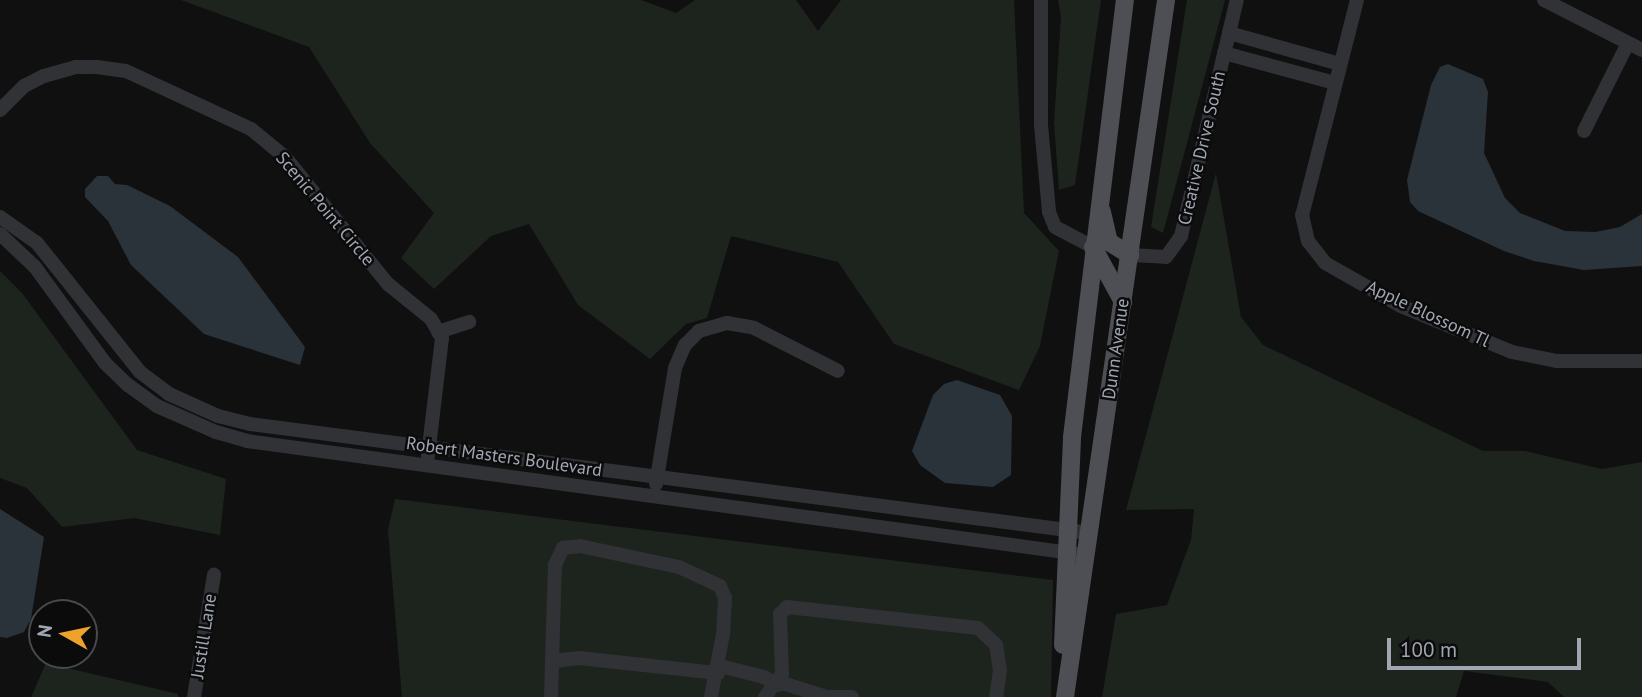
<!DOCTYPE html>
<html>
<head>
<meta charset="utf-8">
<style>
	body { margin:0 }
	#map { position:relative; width:1642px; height:697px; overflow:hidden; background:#101011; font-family:"PT Sans",sans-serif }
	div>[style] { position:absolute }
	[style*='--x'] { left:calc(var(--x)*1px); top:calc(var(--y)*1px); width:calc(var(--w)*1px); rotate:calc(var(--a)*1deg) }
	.green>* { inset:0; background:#1c241d }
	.water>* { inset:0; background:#2a3339 }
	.minor>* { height:14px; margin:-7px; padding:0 7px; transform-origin:7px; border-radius:7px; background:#313236 }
	.major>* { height:18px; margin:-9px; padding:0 9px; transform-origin:9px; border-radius:9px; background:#4d4f55 }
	span { translate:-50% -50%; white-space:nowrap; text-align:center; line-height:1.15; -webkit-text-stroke:5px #0b0b0c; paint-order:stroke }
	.street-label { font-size:18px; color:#a1a7b2 }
	.north { position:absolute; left:28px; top:599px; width:70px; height:70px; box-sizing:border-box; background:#0b0b0c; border:2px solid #47494e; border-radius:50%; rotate:279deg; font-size:19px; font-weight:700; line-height:28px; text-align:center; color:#a1a7b2 }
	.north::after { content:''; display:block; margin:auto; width:24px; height:32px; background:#eda22c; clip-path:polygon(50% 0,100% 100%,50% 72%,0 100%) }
	.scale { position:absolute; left:1387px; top:638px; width:194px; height:32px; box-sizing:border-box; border:4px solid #a1a7b2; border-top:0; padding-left:9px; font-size:21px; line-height:24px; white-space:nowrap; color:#a1a7b2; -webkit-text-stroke:5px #0b0b0c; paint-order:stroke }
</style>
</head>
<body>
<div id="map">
	<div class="green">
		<div style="clip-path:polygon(181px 0,641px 0,676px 13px,695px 0,796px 0,818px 31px,841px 0,1014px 0,1024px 213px,1059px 251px,1040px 346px,1019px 390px,894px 344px,838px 262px,731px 236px,707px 318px,686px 324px,650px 359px,578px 305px,529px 224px,491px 236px,434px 289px,401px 258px,434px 213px,370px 143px,309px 47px)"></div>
		<div style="clip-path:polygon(1058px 0,1101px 0,1075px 185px,1059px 190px,1054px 123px,1061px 16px)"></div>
		<div style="clip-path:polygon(1187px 0,1225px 0,1163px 233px,1151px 227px)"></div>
		<div style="clip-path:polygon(1216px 173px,1241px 317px,1263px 345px,1483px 451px,1525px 451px,1602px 469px,1642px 462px,1642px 697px,1564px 697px,1548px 682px,1464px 671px,1456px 697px,1102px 697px,1116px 614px,1167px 605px,1191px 540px,1194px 509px,1126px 510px)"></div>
		<div style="clip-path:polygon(0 271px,22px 293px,137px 450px,226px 479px,220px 535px,134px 518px,62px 527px,27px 488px,0 478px)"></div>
		<div style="clip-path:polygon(395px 499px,1053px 580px,1051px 697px,402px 697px,388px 530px)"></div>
		<div style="clip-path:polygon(46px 663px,178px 694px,178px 697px,31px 697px)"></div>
	</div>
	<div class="water">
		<div style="clip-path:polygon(1448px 64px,1483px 79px,1488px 92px,1484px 153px,1505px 198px,1520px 213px,1565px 231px,1595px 232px,1620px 227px,1642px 214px,1642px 266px,1584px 270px,1534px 261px,1504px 251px,1418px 211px,1410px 202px,1407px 180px,1431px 85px,1440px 67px)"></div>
		<div style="clip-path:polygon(97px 176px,108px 176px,115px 184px,127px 185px,170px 206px,238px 257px,305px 347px,300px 365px,204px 334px,131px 265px,108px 221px,85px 197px,85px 189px)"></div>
		<div style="clip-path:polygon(957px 380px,1000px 395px,1012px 416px,1011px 475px,993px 487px,945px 483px,920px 465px,912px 451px,933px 395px,944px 384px)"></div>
		<div style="clip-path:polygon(0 509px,44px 537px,31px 619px,24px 632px,7px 638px,0 637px)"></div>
	</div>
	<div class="minor">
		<div style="--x:1041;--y:0;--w:125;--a:90"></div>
		<div style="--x:1041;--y:125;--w:87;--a:84.7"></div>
		<div style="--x:1049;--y:212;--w:16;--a:68"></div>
		<div style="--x:1055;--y:227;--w:43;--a:27.8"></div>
		<div style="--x:1357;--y:0;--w:222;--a:104.3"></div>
		<div style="--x:1302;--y:215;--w:27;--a:77"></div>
		<div style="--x:1308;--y:241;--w:28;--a:52"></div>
		<div style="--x:1325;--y:263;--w:87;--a:29.5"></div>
		<div style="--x:1401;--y:306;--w:120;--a:22.5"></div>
		<div style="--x:1512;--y:352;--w:46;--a:11.3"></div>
		<div style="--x:1557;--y:361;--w:85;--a:0"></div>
		<div style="--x:1544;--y:0;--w:110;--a:27"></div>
		<div style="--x:1229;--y:33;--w:115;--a:15.6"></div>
		<div style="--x:1224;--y:53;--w:115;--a:15.1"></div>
		<div style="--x:0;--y:110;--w:34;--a:-45"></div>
		<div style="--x:24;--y:86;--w:22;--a:-27"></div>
		<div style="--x:44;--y:76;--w:33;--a:-16"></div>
		<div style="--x:76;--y:67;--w:21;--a:0"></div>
		<div style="--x:97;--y:67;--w:29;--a:8"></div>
		<div style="--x:126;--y:71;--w:138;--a:24.9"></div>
		<div style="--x:251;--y:129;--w:44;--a:39.5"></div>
		<div style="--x:285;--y:157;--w:164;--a:51"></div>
		<div style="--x:388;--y:284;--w:55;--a:39.1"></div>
		<div style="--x:431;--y:319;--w:22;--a:60"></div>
		<div style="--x:442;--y:338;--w:119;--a:96.8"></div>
		<div style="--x:1584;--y:131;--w:98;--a:-63.4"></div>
		<div style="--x:0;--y:217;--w:45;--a:35.1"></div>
		<div style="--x:37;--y:243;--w:165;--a:51.4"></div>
		<div style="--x:140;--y:372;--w:36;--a:37"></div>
		<div style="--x:169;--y:394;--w:54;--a:24.2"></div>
		<div style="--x:218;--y:416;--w:33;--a:14"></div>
		<div style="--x:250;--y:424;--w:847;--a:7.39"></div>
		<div style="--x:0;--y:234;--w:48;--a:43.3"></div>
		<div style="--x:35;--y:267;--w:119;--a:53.9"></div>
		<div style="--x:105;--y:363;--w:32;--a:44"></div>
		<div style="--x:128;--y:385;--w:36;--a:36"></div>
		<div style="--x:157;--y:406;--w:64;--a:23.8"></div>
		<div style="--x:216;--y:432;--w:32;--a:16"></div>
		<div style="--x:247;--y:441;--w:847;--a:7.74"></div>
		<div style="--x:1130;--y:255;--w:36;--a:3"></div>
		<div style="--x:1166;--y:257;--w:26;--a:-54"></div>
		<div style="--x:1181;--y:236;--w:243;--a:-76.7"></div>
		<div style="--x:438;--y:332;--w:33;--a:-18"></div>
		<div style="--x:656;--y:484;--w:118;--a:-80.7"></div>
		<div style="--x:675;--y:368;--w:25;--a:-67"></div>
		<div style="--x:685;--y:345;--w:20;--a:-45"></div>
		<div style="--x:699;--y:331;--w:29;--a:-16"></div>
		<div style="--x:727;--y:323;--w:27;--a:10"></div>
		<div style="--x:754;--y:328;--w:94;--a:27.1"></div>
		<div style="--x:554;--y:661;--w:25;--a:-7"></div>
		<div style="--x:579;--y:658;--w:140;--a:6.2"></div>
		<div style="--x:720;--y:666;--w:45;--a:14"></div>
		<div style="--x:764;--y:677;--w:16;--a:30"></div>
		<div style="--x:779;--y:682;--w:50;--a:17.4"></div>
		<div style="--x:194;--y:697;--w:124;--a:-80.7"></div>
		<div style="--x:551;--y:697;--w:132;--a:-88.3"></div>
		<div style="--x:555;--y:565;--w:19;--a:-65"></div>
		<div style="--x:563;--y:548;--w:17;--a:-7"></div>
		<div style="--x:580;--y:546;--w:101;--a:12"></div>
		<div style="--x:679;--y:567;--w:45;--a:24.9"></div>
		<div style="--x:720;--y:586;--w:13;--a:67"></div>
		<div style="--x:725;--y:598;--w:36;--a:93"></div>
		<div style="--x:723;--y:634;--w:64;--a:100.8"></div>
		<div style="--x:765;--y:697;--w:29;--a:-54"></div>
		<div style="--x:782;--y:674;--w:60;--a:-91.9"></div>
		<div style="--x:780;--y:614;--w:10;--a:-45"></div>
		<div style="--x:787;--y:607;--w:192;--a:6.3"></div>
		<div style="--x:978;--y:628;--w:25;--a:43"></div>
		<div style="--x:996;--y:645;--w:25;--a:81"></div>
		<div style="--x:1000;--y:670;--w:27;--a:98"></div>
		<div style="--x:827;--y:697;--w:25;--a:0"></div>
	</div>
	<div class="major">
		<div style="--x:1102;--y:212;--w:31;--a:77"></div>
		<div style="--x:1109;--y:242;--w:25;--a:32"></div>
		<div style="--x:1093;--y:247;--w:63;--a:61.4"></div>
		<div style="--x:1063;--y:645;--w:208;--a:-87.5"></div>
		<div style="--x:1072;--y:437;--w:440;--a:-83.1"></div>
		<div style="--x:1065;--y:697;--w:704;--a:-81.75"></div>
	</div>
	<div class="street-label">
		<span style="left:1202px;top:148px;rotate:-77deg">Creative Drive South</span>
		<span style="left:325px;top:209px;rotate:50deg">Scenic Point Circle</span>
		<span style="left:1428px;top:314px;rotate:25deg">Apple Blossom Tl</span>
		<span style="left:1116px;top:349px;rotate:-82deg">Dunn Avenue</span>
		<span style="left:504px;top:457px;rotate:8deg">Robert Masters Boulevard</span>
		<span style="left:204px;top:636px;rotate:-81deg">Justill Lane</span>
	</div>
	<div class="north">N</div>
	<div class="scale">100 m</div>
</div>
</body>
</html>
